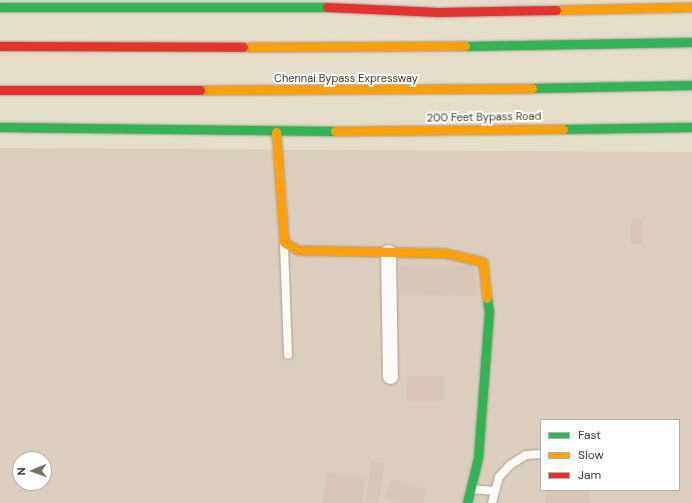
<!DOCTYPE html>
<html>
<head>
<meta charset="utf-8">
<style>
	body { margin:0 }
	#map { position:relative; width:692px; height:503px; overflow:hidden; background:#e4ddca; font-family:"DM Sans",sans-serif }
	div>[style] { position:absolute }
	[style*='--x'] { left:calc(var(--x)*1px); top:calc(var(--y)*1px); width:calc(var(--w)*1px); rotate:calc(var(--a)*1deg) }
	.industrial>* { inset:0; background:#dccebe }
	.building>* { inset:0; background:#d8c7b9 }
	.roads { filter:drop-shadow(0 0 1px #a6a092) drop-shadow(0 0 1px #a6a092) }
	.lane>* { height:8px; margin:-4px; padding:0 4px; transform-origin:4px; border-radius:4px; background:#fbfaf7 }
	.street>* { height:15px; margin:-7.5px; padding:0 7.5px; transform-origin:7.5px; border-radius:7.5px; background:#fbfaf7 }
	.fast>* { height:9px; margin:-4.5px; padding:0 4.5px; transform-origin:4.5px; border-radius:4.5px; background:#30b455 }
	.slow>* { height:9px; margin:-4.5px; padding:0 4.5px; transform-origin:4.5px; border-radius:4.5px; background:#ff9f0a }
	.jam>* { height:9px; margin:-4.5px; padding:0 4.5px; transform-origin:4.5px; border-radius:4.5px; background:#e5322d }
	span { translate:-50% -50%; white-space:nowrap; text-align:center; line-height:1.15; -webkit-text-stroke:4px #fff; paint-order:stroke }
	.street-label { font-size:11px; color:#3e392c }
	.legend { position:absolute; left:540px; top:419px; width:140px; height:72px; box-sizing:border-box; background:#fff; border:1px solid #b2b0ab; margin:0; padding:5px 7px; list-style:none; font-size:12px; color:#3e392c }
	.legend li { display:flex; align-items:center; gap:8px; height:20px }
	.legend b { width:20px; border:1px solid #b2b0ab }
	.north { position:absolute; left:12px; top:451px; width:40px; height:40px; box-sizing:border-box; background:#fff; border:1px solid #b2b0ab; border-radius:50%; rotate:268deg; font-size:11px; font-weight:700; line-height:16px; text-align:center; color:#3e392c }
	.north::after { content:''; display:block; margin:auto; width:14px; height:18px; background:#787263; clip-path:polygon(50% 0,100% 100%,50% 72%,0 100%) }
</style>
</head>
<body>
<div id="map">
	<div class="industrial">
		<div style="clip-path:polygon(evenodd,0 148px,692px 152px,692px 503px,0 503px,0 148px,541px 420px,679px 420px,679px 490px,541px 490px,541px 420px,0 148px,20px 459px,44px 459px,44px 483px,20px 483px,20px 459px)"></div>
	</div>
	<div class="building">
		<div style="clip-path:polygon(631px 219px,642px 219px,642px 244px,631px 244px)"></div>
		<div style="clip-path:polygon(401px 265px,474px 266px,477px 296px,399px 295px)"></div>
		<div style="clip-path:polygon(407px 376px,444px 376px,444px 401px,407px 401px)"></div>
		<div style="clip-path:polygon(371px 461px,385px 463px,379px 503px,366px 501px)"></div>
		<div style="clip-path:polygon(327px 472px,365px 478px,362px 503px,322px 503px)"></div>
		<div style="clip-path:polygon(390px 479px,427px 489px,423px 503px,400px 503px,385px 498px)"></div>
		<div style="clip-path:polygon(545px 490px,590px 490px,590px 503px,545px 503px)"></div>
	</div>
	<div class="roads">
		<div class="lane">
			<div style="--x:284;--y:245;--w:110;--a:87.9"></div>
			<div style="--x:471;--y:489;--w:21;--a:5"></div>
			<div style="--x:492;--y:503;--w:27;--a:-75"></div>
			<div style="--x:499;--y:477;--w:16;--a:-47"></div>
			<div style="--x:510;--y:465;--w:19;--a:-32"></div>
			<div style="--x:526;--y:455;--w:15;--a:-4"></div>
		</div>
		<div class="street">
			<div style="--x:388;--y:252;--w:124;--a:89.1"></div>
		</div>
		<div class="fast">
			<div style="--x:0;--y:7;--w:327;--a:0"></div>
			<div style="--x:465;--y:46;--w:227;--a:-1"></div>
			<div style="--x:532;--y:88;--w:160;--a:-1.1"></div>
			<div style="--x:0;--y:127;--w:335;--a:0.7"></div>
			<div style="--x:563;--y:129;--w:129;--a:-0.9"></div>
			<div style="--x:467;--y:503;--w:46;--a:-76.3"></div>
			<div style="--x:478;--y:458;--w:146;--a:-85.7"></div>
			<div style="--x:489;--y:312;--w:14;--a:-98"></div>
		</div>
		<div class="slow">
			<div style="--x:556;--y:10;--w:136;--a:-1.3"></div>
			<div style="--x:243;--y:47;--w:222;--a:-0.3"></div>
			<div style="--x:200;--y:90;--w:332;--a:-0.3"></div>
			<div style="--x:335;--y:131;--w:228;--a:-0.5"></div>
			<div style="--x:276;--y:132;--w:110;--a:85.8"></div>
			<div style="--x:284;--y:242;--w:16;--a:30"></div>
			<div style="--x:298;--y:250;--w:147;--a:1.2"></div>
			<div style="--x:445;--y:253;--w:39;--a:13"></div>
			<div style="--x:483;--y:262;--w:36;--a:84"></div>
		</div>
		<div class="jam">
			<div style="--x:327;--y:7;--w:111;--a:2.6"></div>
			<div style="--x:438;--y:12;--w:118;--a:-1"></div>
			<div style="--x:0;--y:46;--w:243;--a:0.2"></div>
			<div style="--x:0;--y:90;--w:200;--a:0"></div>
		</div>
	</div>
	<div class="street-label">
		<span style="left:346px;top:78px">Chennai Bypass Expressway</span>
		<span style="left:484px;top:117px;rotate:-1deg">200 Feet Bypass Road</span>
	</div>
	<ul class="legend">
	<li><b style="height:5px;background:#30b455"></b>Fast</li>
	<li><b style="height:5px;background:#ff9f0a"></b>Slow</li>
	<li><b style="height:5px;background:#e5322d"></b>Jam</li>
	</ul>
	<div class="north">N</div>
</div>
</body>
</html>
